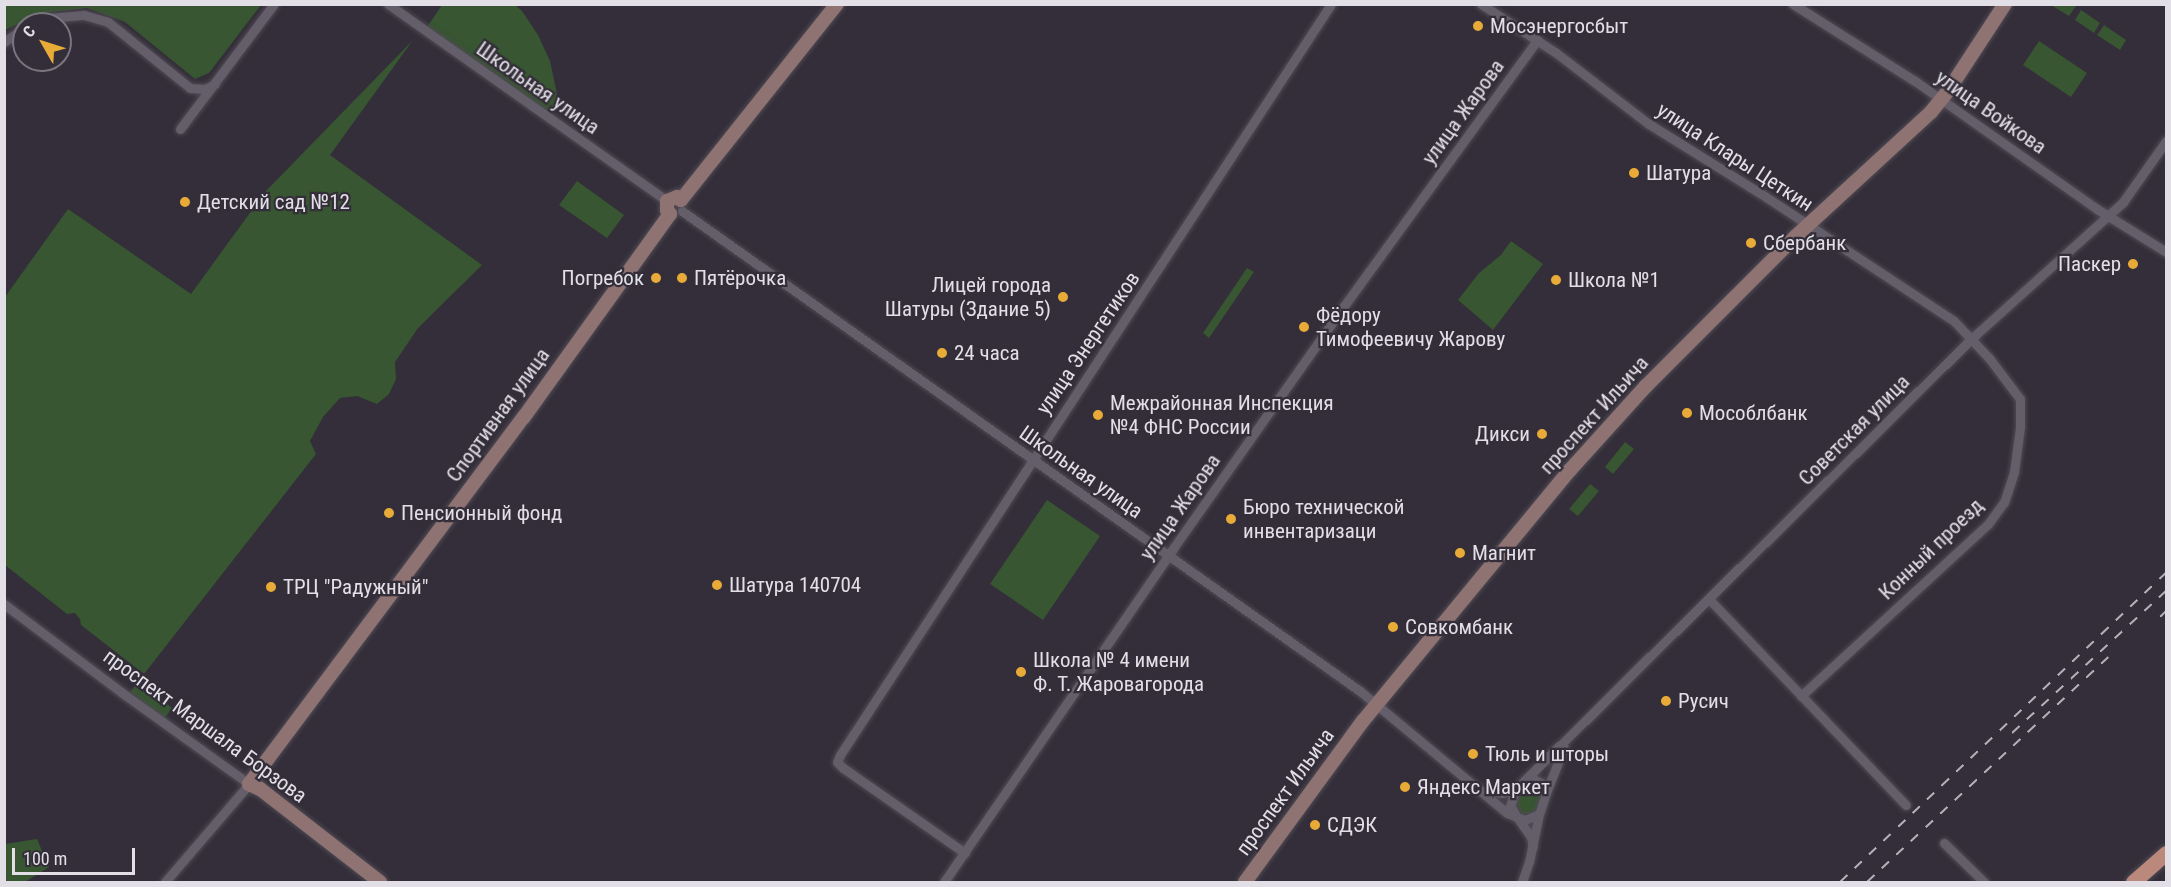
<!DOCTYPE html>
<html>
<head>
<meta charset="utf-8">
<style>
	body { margin:0 }
	#map { position:relative; width:2171px; height:887px; overflow:hidden; background:#332e39; font-family:"Roboto Condensed",sans-serif }
	div>[style] { position:absolute }
	[style*='--x'] { left:calc(var(--x)*1px); top:calc(var(--y)*1px); width:calc(var(--w)*1px); rotate:calc(var(--a)*1deg) }
	.green>* { inset:0; background:#375631 }
	.roads { filter:drop-shadow(0 0 2px #4f4a53) drop-shadow(0 0 2px #4f4a53) }
	.street>* { height:9px; margin:-4.5px; padding:0 4.5px; transform-origin:4.5px; border-radius:4.5px; background:#645d6a }
	.secondary>* { height:14px; margin:-7px; padding:0 7px; transform-origin:7px; border-radius:7px; background:#8f7373 }
	.primary>* { height:15px; margin:-7.5px; padding:0 7.5px; transform-origin:7.5px; border-radius:7.5px; background:#ba897c }
	.rail>* { height:2px; margin-top:-1px; transform-origin:0; background:repeating-linear-gradient(90deg,#b4b1b9 0 10px,transparent 0 20px) }
	.dots>* { width:16px; height:16px; translate:-50% -50%; box-sizing:border-box; border:3px solid #332e39; border-radius:50% }
	span { translate:-50% -50%; white-space:nowrap; text-align:center; line-height:1.15; -webkit-text-stroke:4.5px #332e39; paint-order:stroke }
	.poi-label { font-size:21px; color:#e2dfe6 }
	.left { translate:0 -50%; text-align:left }
	.right { translate:-100% -50%; text-align:right }
	.street-label { font-size:21px; color:#e2dfe6 }
	.frame { position:absolute; inset:0; border:6px solid #e2dfe6; pointer-events:none }
	.north { position:absolute; left:12px; top:12px; width:60px; height:60px; box-sizing:border-box; background:#332e39; border:2px solid #79757e; border-radius:50%; rotate:309deg; font-size:16px; font-weight:700; line-height:24px; text-align:center; color:#e2dfe6 }
	.north::after { content:''; display:block; margin:auto; width:21px; height:27px; background:#e9ab38; clip-path:polygon(50% 0,100% 100%,50% 72%,0 100%) }
	.scale { position:absolute; left:12px; top:848px; width:123px; height:27px; box-sizing:border-box; border:3px solid #e2dfe6; border-top:0; padding-left:8px; font-size:18px; line-height:21px; white-space:nowrap; color:#e2dfe6; -webkit-text-stroke:4px #332e39; paint-order:stroke }
</style>
</head>
<body>
<div id="map">
	<div class="green">
		<div style="clip-path:polygon(4px 5px,5px 4px,261px 5px,209px 73px,195px 79px,125px 22px,87px 8px,43px 13px,5px 30px)"></div>
		<div style="clip-path:polygon(442px 5px,515px 5px,522px 11px,538px 35px,550px 61px,557px 94px,551px 118px,425px 30px)"></div>
		<div style="clip-path:polygon(2051px 5px,2074px 5px,2076px 6px,2069px 16px)"></div>
		<div style="clip-path:polygon(2081px 10px,2100px 23px,2094px 33px,2075px 20px)"></div>
		<div style="clip-path:polygon(2104px 25px,2126px 40px,2120px 50px,2097px 35px)"></div>
		<div style="clip-path:polygon(413px 40px,330px 155px,482px 265px,418px 328px,395px 362px,396px 379px,389px 394px,377px 404px,357px 396px,340px 398px,323px 417px,310px 441px,316px 454px,144px 674px,81px 625px,80px 619px,75px 613px,67px 614px,5px 565px,5px 297px,68px 209px,191px 294px,265px 192px)"></div>
		<div style="clip-path:polygon(2039px 41px,2087px 73px,2071px 97px,2023px 65px)"></div>
		<div style="clip-path:polygon(577px 181px,624px 215px,607px 238px,559px 205px)"></div>
		<div style="clip-path:polygon(1511px 241px,1543px 264px,1493px 330px,1458px 300px,1479px 273px,1501px 255px)"></div>
		<div style="clip-path:polygon(1247px 268px,1254px 272px,1209px 338px,1203px 333px)"></div>
		<div style="clip-path:polygon(1625px 442px,1634px 449px,1613px 474px,1605px 467px)"></div>
		<div style="clip-path:polygon(1590px 484px,1599px 491px,1578px 516px,1569px 509px)"></div>
		<div style="clip-path:polygon(1047px 500px,1100px 536px,1043px 620px,990px 584px)"></div>
		<div style="clip-path:polygon(138px 682px,172px 708px,164px 719px,130px 692px)"></div>
		<div style="clip-path:polygon(1530px 785px,1536px 786px,1541px 794px,1536px 811px,1524px 815px,1514px 807px,1514px 800px)"></div>
		<div style="clip-path:polygon(37px 839px,49px 867px,25px 882px,5px 882px,5px 844px)"></div>
	</div>
	<div class="roads">
		<div class="street">
			<div style="--x:388;--y:4;--w:342;--a:35.2"></div>
			<div style="--x:1481;--y:4;--w:88;--a:33"></div>
			<div style="--x:1555;--y:52;--w:118;--a:37.5"></div>
			<div style="--x:1649;--y:124;--w:131;--a:31.9"></div>
			<div style="--x:1760;--y:193;--w:232;--a:33.4"></div>
			<div style="--x:1954;--y:321;--w:51;--a:46.6"></div>
			<div style="--x:1989;--y:358;--w:51;--a:52.9"></div>
			<div style="--x:2020;--y:399;--w:28;--a:90"></div>
			<div style="--x:2020;--y:427;--w:45;--a:97.6"></div>
			<div style="--x:2014;--y:472;--w:32;--a:108"></div>
			<div style="--x:2004;--y:502;--w:27;--a:126"></div>
			<div style="--x:1988;--y:524;--w:254;--a:137.4"></div>
			<div style="--x:1793;--y:4;--w:144;--a:32.3"></div>
			<div style="--x:1915;--y:81;--w:223;--a:35.1"></div>
			<div style="--x:2097;--y:209;--w:81;--a:31.9"></div>
			<div style="--x:34;--y:24;--w:15;--a:-23"></div>
			<div style="--x:48;--y:18;--w:36;--a:-5"></div>
			<div style="--x:84;--y:15;--w:25;--a:16"></div>
			<div style="--x:108;--y:22;--w:105;--a:38.8"></div>
			<div style="--x:190;--y:88;--w:15;--a:4"></div>
			<div style="--x:205;--y:89;--w:11;--a:-27"></div>
			<div style="--x:4;--y:42;--w:24;--a:-35"></div>
			<div style="--x:180;--y:129;--w:156;--a:-53.1"></div>
			<div style="--x:682;--y:211;--w:831;--a:35.3"></div>
			<div style="--x:1360;--y:691;--w:191;--a:39.7"></div>
			<div style="--x:1507;--y:813;--w:11;--a:22"></div>
			<div style="--x:1517;--y:817;--w:24;--a:55"></div>
			<div style="--x:1531;--y:837;--w:10;--a:79"></div>
			<div style="--x:1709;--y:599;--w:285;--a:46.3"></div>
			<div style="--x:4;--y:604;--w:146;--a:36.9"></div>
			<div style="--x:121;--y:692;--w:158;--a:35.7"></div>
			<div style="--x:249;--y:784;--w:129;--a:130.6"></div>
			<div style="--x:1525;--y:780;--w:627;--a:-44.68"></div>
			<div style="--x:1971;--y:339;--w:205;--a:-42"></div>
			<div style="--x:2123;--y:202;--w:75;--a:-54.8"></div>
			<div style="--x:1484;--y:791;--w:19;--a:6"></div>
			<div style="--x:1503;--y:793;--w:14;--a:-17"></div>
			<div style="--x:1516;--y:789;--w:13;--a:-45"></div>
			<div style="--x:1525;--y:780;--w:10;--a:0"></div>
			<div style="--x:1535;--y:780;--w:7;--a:27"></div>
			<div style="--x:1541;--y:783;--w:11;--a:63"></div>
			<div style="--x:1546;--y:793;--w:22;--a:108"></div>
			<div style="--x:1539;--y:814;--w:15;--a:157"></div>
			<div style="--x:1525;--y:820;--w:9;--a:-159"></div>
			<div style="--x:1517;--y:817;--w:13;--a:-122"></div>
			<div style="--x:1510;--y:806;--w:18;--a:-71"></div>
			<div style="--x:1546;--y:793;--w:49;--a:-68.6"></div>
			<div style="--x:1944;--y:843;--w:56;--a:44.3"></div>
			<div style="--x:965;--y:853;--w:149;--a:-145.1"></div>
			<div style="--x:843;--y:768;--w:8;--a:-135"></div>
			<div style="--x:837;--y:762;--w:8;--a:-67"></div>
			<div style="--x:840;--y:755;--w:897;--a:-56.82"></div>
			<div style="--x:944;--y:882;--w:406;--a:-55.5"></div>
			<div style="--x:1174;--y:547;--w:295;--a:-54.8"></div>
			<div style="--x:1344;--y:306;--w:329;--a:-54"></div>
			<div style="--x:1522;--y:882;--w:21;--a:-71"></div>
			<div style="--x:1529;--y:862;--w:49;--a:-78.2"></div>
		</div>
		<div class="secondary">
			<div style="--x:681;--y:200;--w:251;--a:-51.5"></div>
			<div style="--x:670;--y:214;--w:5;--a:-127"></div>
			<div style="--x:667;--y:210;--w:9;--a:-90"></div>
			<div style="--x:667;--y:201;--w:11;--a:-22"></div>
			<div style="--x:677;--y:197;--w:5;--a:37"></div>
			<div style="--x:380;--y:882;--w:152;--a:-142.2"></div>
			<div style="--x:260;--y:789;--w:12;--a:-156"></div>
			<div style="--x:249;--y:784;--w:459;--a:-53.2"></div>
			<div style="--x:524;--y:417;--w:250;--a:-54.3"></div>
			<div style="--x:1245;--y:882;--w:200;--a:-53.8"></div>
			<div style="--x:1363;--y:721;--w:325;--a:-50.5"></div>
			<div style="--x:1570;--y:470;--w:113;--a:-47.9"></div>
			<div style="--x:1646;--y:386;--w:211;--a:-45"></div>
			<div style="--x:1795;--y:237;--w:185;--a:-42.6"></div>
			<div style="--x:1931;--y:112;--w:27;--a:-51"></div>
			<div style="--x:1948;--y:91;--w:104;--a:-56.8"></div>
		</div>
		<div class="primary">
			<div style="--x:2133;--y:882;--w:44;--a:-41.3"></div>
		</div>
	</div>
	<div class="rail">
		<div style="--x:2160;--y:617;--w:8;--a:-45"></div>
		<div style="--x:2012;--y:733;--w:209;--a:-42.7"></div>
		<div style="--x:1840;--y:882;--w:449;--a:-43.5"></div>
		<div style="--x:1867;--y:882;--w:330;--a:-43"></div>
	</div>
	<div class="dots">
		<div style="left:1478px;top:26px;background:#e9ab38"></div>
		<div style="left:1634px;top:173px;background:#e9ab38"></div>
		<div style="left:185px;top:202px;background:#e9ab38"></div>
		<div style="left:1751px;top:243px;background:#e9ab38"></div>
		<div style="left:2133px;top:264px;background:#e9ab38"></div>
		<div style="left:656px;top:278px;background:#e9ab38"></div>
		<div style="left:682px;top:278px;background:#e9ab38"></div>
		<div style="left:1556px;top:280px;background:#e9ab38"></div>
		<div style="left:1063px;top:297px;background:#e9ab38"></div>
		<div style="left:1304px;top:327px;background:#e9ab38"></div>
		<div style="left:942px;top:353px;background:#e9ab38"></div>
		<div style="left:1687px;top:413px;background:#e9ab38"></div>
		<div style="left:1098px;top:415px;background:#e9ab38"></div>
		<div style="left:1542px;top:434px;background:#e9ab38"></div>
		<div style="left:389px;top:513px;background:#e9ab38"></div>
		<div style="left:1231px;top:519px;background:#e9ab38"></div>
		<div style="left:1460px;top:553px;background:#e9ab38"></div>
		<div style="left:717px;top:585px;background:#e9ab38"></div>
		<div style="left:271px;top:587px;background:#e9ab38"></div>
		<div style="left:1393px;top:627px;background:#e9ab38"></div>
		<div style="left:1021px;top:672px;background:#e9ab38"></div>
		<div style="left:1666px;top:701px;background:#e9ab38"></div>
		<div style="left:1473px;top:754px;background:#e9ab38"></div>
		<div style="left:1405px;top:787px;background:#e9ab38"></div>
		<div style="left:1315px;top:825px;background:#e9ab38"></div>
	</div>
	<div class="poi-label">
		<span class="left" style="left:1490px;top:26px">Мосэнергосбыт</span>
		<span class="left" style="left:1646px;top:173px">Шатура</span>
		<span class="left" style="left:197px;top:202px">Детский сад №12</span>
		<span class="left" style="left:1763px;top:243px">Сбербанк</span>
		<span class="right" style="left:2121px;top:264px">Паскер</span>
		<span class="right" style="left:644px;top:278px">Погребок</span>
		<span class="left" style="left:694px;top:278px">Пятёрочка</span>
		<span class="left" style="left:1568px;top:280px">Школа №1</span>
		<span class="right" style="left:1051px;top:297px">Лицей города<br>Шатуры (Здание 5)</span>
		<span class="left" style="left:1316px;top:327px">Фёдору<br>Тимофеевичу Жарову</span>
		<span class="left" style="left:954px;top:353px">24 часа</span>
		<span class="left" style="left:1110px;top:415px">Межрайонная Инспекция<br>№4 ФНС России</span>
		<span class="left" style="left:1699px;top:413px">Мособлбанк</span>
		<span class="right" style="left:1530px;top:434px">Дикси</span>
		<span class="left" style="left:1243px;top:519px">Бюро технической<br>инвентаризаци</span>
		<span class="left" style="left:401px;top:513px">Пенсионный фонд</span>
		<span class="left" style="left:1472px;top:553px">Магнит</span>
		<span class="left" style="left:729px;top:585px">Шатура 140704</span>
		<span class="left" style="left:283px;top:587px">ТРЦ "Радужный"</span>
		<span class="left" style="left:1405px;top:627px">Совкомбанк</span>
		<span class="left" style="left:1033px;top:672px">Школа № 4 имени<br>Ф. Т. Жаровагорода</span>
		<span class="left" style="left:1678px;top:701px">Русич</span>
		<span class="left" style="left:1485px;top:754px">Тюль и шторы</span>
		<span class="left" style="left:1417px;top:787px">Яндекс Маркет</span>
		<span class="left" style="left:1327px;top:825px">СДЭК</span>
	</div>
	<div class="street-label">
		<span style="left:538px;top:88px;rotate:35deg">Школьная улица</span>
		<span style="left:1463px;top:112px;rotate:-54deg">улица Жарова</span>
		<span style="left:1991px;top:112px;rotate:35deg">улица Войкова</span>
		<span style="left:1735px;top:157px;rotate:33deg">улица Клары Цеткин</span>
		<span style="left:1088px;top:343px;rotate:-56deg">улица Энергетиков</span>
		<span style="left:498px;top:415px;rotate:-54deg">Спортивная улица</span>
		<span style="left:1594px;top:415px;rotate:-48deg">проспект Ильича</span>
		<span style="left:1854px;top:430px;rotate:-45deg">Советская улица</span>
		<span style="left:1081px;top:472px;rotate:35deg">Школьная улица</span>
		<span style="left:1180px;top:507px;rotate:-55deg">улица Жарова</span>
		<span style="left:1931px;top:549px;rotate:-44deg">Конный проезд</span>
		<span style="left:205px;top:726px;rotate:36deg">проспект Маршала Борзова</span>
		<span style="left:1285px;top:792px;rotate:-54deg">проспект Ильича</span>
	</div>
	<div class="frame"></div>
	<div class="north">С</div>
	<div class="scale">100 m</div>
</div>
</body>
</html>
